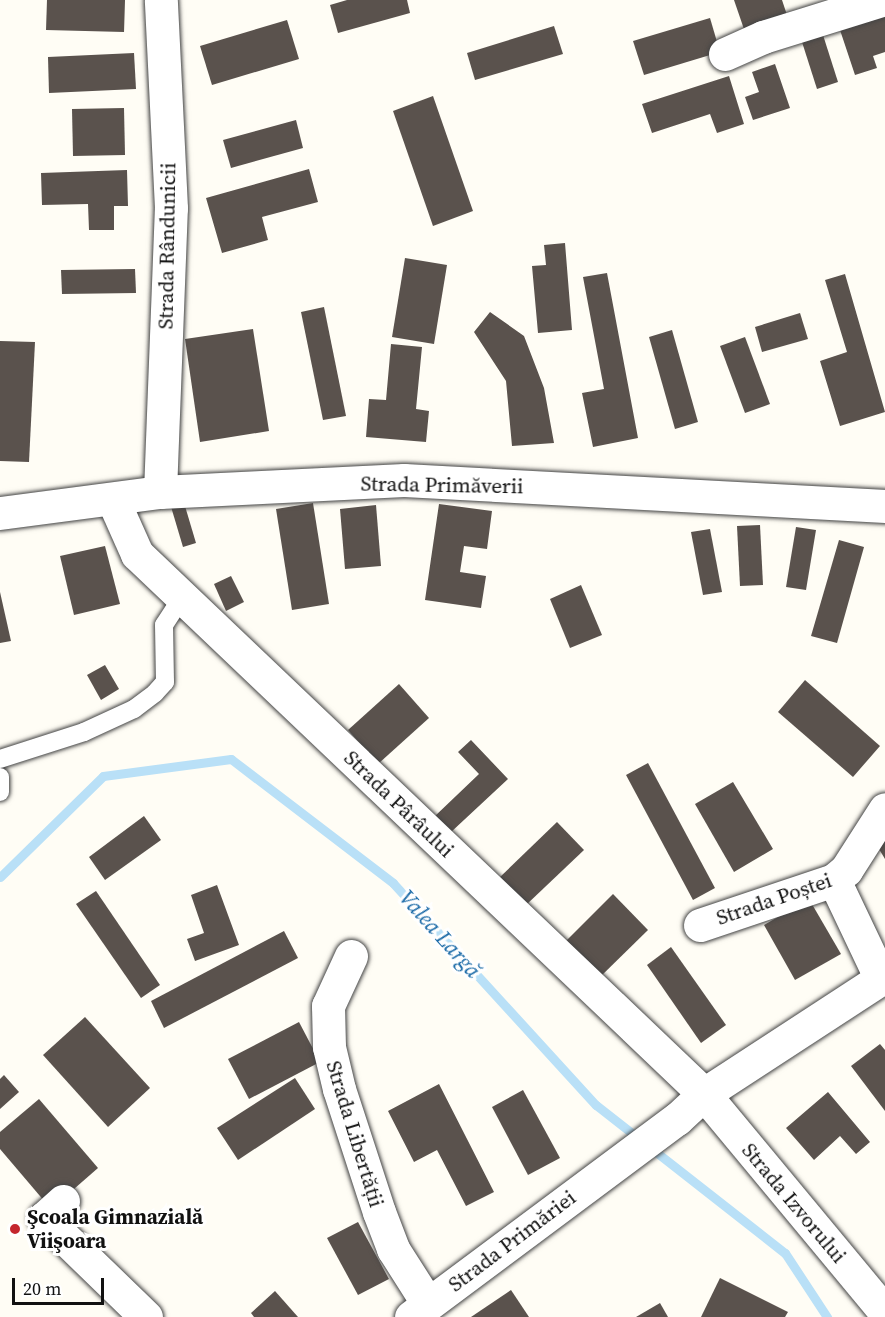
<!DOCTYPE html>
<html>
<head>
<meta charset="utf-8">
<style>
	body { margin:0 }
	#map { position:relative; width:885px; height:1317px; overflow:hidden; background:#fffdf5; font-family:"Source Serif 4",serif }
	div>[style] { position:absolute }
	[style*='--x'] { left:calc(var(--x)*1px); top:calc(var(--y)*1px); width:calc(var(--w)*1px); rotate:calc(var(--a)*1deg) }
	.stream>* { height:9px; margin:-4.5px; padding:0 4.5px; transform-origin:4.5px; border-radius:4.5px; background:#b9e0f7 }
	.building>* { inset:0; background:#5a524d }
	.roads { filter:drop-shadow(0 0 2px #444) drop-shadow(0 0 2px #444) }
	.lane>* { height:18px; margin:-9px; padding:0 9px; transform-origin:9px; border-radius:9px; background:#fff }
	.street>* { height:33px; margin:-16.5px; padding:0 16.5px; transform-origin:16.5px; border-radius:16.5px; background:#fff }
	.dots>* { width:16px; height:16px; translate:-50% -50%; box-sizing:border-box; border:3px solid #fff; border-radius:50% }
	span { translate:-50% -50%; white-space:nowrap; text-align:center; line-height:1.15; -webkit-text-stroke:6px #fff; paint-order:stroke }
	.street-label { font-size:21px; color:#111 }
	.poi-label { font-size:21px; color:#111; font-weight:700 }
	.left { translate:0 -50%; text-align:left }
	.water-label { font-size:22px; color:#1768a6; font-style:italic }
	.scale { position:absolute; left:12px; top:1278px; width:92px; height:27px; box-sizing:border-box; border:3px solid #111; border-top:0; padding-left:8px; font-size:18px; line-height:21px; white-space:nowrap; color:#111; -webkit-text-stroke:4px #fff; paint-order:stroke }
</style>
</head>
<body>
<div id="map">
	<div class="stream">
		<div style="--x:0;--y:877;--w:144;--a:-44.4"></div>
		<div style="--x:103;--y:776;--w:129;--a:-7.6"></div>
		<div style="--x:231;--y:759;--w:204;--a:37.4"></div>
		<div style="--x:393;--y:883;--w:301;--a:47.6"></div>
		<div style="--x:596;--y:1105;--w:240;--a:38.1"></div>
		<div style="--x:785;--y:1253;--w:77;--a:56.7"></div>
	</div>
	<div class="building">
		<div style="clip-path:polygon(47px 0,125px 0,124px 32px,46px 30px)"></div>
		<div style="clip-path:polygon(347px 0,407px 0,410px 13px,338px 33px,330px 5px)"></div>
		<div style="clip-path:polygon(734px 0,782px 0,789px 21px,746px 35px)"></div>
		<div style="clip-path:polygon(885px 15px,885px 52px,873px 56px,877px 68px,855px 75px,840px 30px)"></div>
		<div style="clip-path:polygon(710px 18px,720px 52px,644px 75px,633px 41px)"></div>
		<div style="clip-path:polygon(287px 20px,299px 59px,212px 85px,200px 46px)"></div>
		<div style="clip-path:polygon(554px 26px,563px 54px,475px 80px,467px 53px)"></div>
		<div style="clip-path:polygon(823px 35px,838px 82px,817px 89px,802px 42px)"></div>
		<div style="clip-path:polygon(134px 53px,136px 89px,49px 93px,48px 57px)"></div>
		<div style="clip-path:polygon(775px 64px,790px 108px,753px 120px,745px 97px,759px 92px,752px 72px)"></div>
		<div style="clip-path:polygon(729px 76px,744px 124px,717px 133px,710px 114px,652px 133px,642px 104px)"></div>
		<div style="clip-path:polygon(433px 96px,473px 211px,433px 226px,393px 111px)"></div>
		<div style="clip-path:polygon(124px 108px,125px 155px,73px 156px,72px 109px)"></div>
		<div style="clip-path:polygon(296px 120px,303px 148px,231px 168px,223px 140px)"></div>
		<div style="clip-path:polygon(309px 169px,318px 202px,262px 217px,268px 240px,222px 253px,206px 198px)"></div>
		<div style="clip-path:polygon(127px 170px,128px 206px,114px 206px,114px 230px,89px 230px,88px 204px,42px 205px,41px 173px)"></div>
		<div style="clip-path:polygon(565px 243px,572px 330px,538px 333px,532px 266px,546px 265px,544px 245px)"></div>
		<div style="clip-path:polygon(405px 258px,447px 265px,434px 344px,392px 337px)"></div>
		<div style="clip-path:polygon(135px 269px,136px 293px,62px 294px,61px 270px)"></div>
		<div style="clip-path:polygon(607px 273px,638px 438px,593px 447px,582px 393px,604px 389px,583px 277px)"></div>
		<div style="clip-path:polygon(845px 274px,885px 412px,840px 426px,820px 361px,847px 352px,825px 280px)"></div>
		<div style="clip-path:polygon(324px 307px,346px 416px,323px 420px,301px 312px)"></div>
		<div style="clip-path:polygon(490px 312px,524px 336px,544px 388px,554px 443px,512px 446px,506px 381px,474px 332px)"></div>
		<div style="clip-path:polygon(800px 313px,808px 339px,762px 352px,755px 327px)"></div>
		<div style="clip-path:polygon(253px 329px,269px 431px,200px 442px,185px 339px)"></div>
		<div style="clip-path:polygon(672px 330px,698px 422px,675px 429px,649px 337px)"></div>
		<div style="clip-path:polygon(745px 337px,770px 404px,745px 413px,720px 346px)"></div>
		<div style="clip-path:polygon(0 341px,35px 342px,29px 462px,0 461px)"></div>
		<div style="clip-path:polygon(391px 344px,422px 347px,416px 409px,429px 411px,426px 442px,366px 437px,369px 399px,386px 400px)"></div>
		<div style="clip-path:polygon(182px 496px,196px 543px,183px 547px,169px 500px)"></div>
		<div style="clip-path:polygon(313px 503px,329px 604px,292px 610px,276px 509px)"></div>
		<div style="clip-path:polygon(439px 504px,492px 511px,487px 549px,464px 546px,460px 572px,486px 576px,481px 608px,425px 600px)"></div>
		<div style="clip-path:polygon(376px 505px,381px 566px,345px 569px,340px 509px)"></div>
		<div style="clip-path:polygon(760px 525px,763px 585px,740px 586px,737px 526px)"></div>
		<div style="clip-path:polygon(796px 527px,816px 530px,806px 590px,786px 587px)"></div>
		<div style="clip-path:polygon(710px 529px,722px 592px,703px 595px,691px 532px)"></div>
		<div style="clip-path:polygon(839px 540px,864px 547px,837px 643px,811px 636px)"></div>
		<div style="clip-path:polygon(105px 546px,120px 604px,74px 615px,60px 556px)"></div>
		<div style="clip-path:polygon(231px 576px,244px 602px,226px 611px,214px 584px)"></div>
		<div style="clip-path:polygon(581px 585px,602px 635px,570px 648px,550px 599px)"></div>
		<div style="clip-path:polygon(0 592px,11px 641px,0 643px)"></div>
		<div style="clip-path:polygon(105px 665px,119px 689px,101px 700px,87px 675px)"></div>
		<div style="clip-path:polygon(805px 680px,880px 746px,853px 777px,778px 712px)"></div>
		<div style="clip-path:polygon(399px 684px,429px 718px,378px 764px,348px 730px)"></div>
		<div style="clip-path:polygon(471px 740px,508px 779px,450px 833px,434px 817px,479px 774px,458px 752px)"></div>
		<div style="clip-path:polygon(648px 763px,715px 888px,693px 900px,626px 775px)"></div>
		<div style="clip-path:polygon(733px 782px,773px 849px,734px 872px,695px 804px)"></div>
		<div style="clip-path:polygon(144px 816px,161px 840px,105px 880px,89px 857px)"></div>
		<div style="clip-path:polygon(557px 822px,584px 850px,525px 906px,499px 878px)"></div>
		<div style="clip-path:polygon(885px 831px,885px 859px,873px 839px)"></div>
		<div style="clip-path:polygon(217px 885px,239px 945px,195px 961px,187px 939px,204px 933px,191px 895px)"></div>
		<div style="clip-path:polygon(96px 891px,160px 985px,141px 998px,76px 904px)"></div>
		<div style="clip-path:polygon(613px 894px,648px 930px,597px 980px,563px 944px)"></div>
		<div style="clip-path:polygon(809px 899px,841px 954px,795px 980px,764px 925px)"></div>
		<div style="clip-path:polygon(284px 931px,298px 958px,164px 1028px,151px 1001px)"></div>
		<div style="clip-path:polygon(671px 947px,726px 1025px,701px 1043px,647px 965px)"></div>
		<div style="clip-path:polygon(85px 1017px,150px 1088px,108px 1127px,43px 1055px)"></div>
		<div style="clip-path:polygon(299px 1022px,320px 1062px,249px 1099px,228px 1059px)"></div>
		<div style="clip-path:polygon(880px 1044px,885px 1050px,885px 1111px,851px 1066px)"></div>
		<div style="clip-path:polygon(4px 1075px,19px 1092px,0 1109px,0 1079px)"></div>
		<div style="clip-path:polygon(295px 1078px,315px 1109px,238px 1160px,217px 1128px)"></div>
		<div style="clip-path:polygon(439px 1084px,494px 1192px,466px 1206px,437px 1150px,414px 1162px,388px 1111px)"></div>
		<div style="clip-path:polygon(523px 1090px,560px 1158px,528px 1175px,492px 1107px)"></div>
		<div style="clip-path:polygon(828px 1092px,870px 1142px,856px 1154px,840px 1136px,814px 1160px,786px 1128px)"></div>
		<div style="clip-path:polygon(39px 1099px,98px 1168px,51px 1209px,0 1149px,0 1132px)"></div>
		<div style="clip-path:polygon(358px 1222px,389px 1279px,358px 1295px,327px 1238px)"></div>
		<div style="clip-path:polygon(720px 1278px,788px 1312px,785px 1317px,701px 1317px)"></div>
		<div style="clip-path:polygon(511px 1290px,529px 1317px,471px 1317px)"></div>
		<div style="clip-path:polygon(275px 1291px,298px 1317px,254px 1317px,251px 1313px)"></div>
		<div style="clip-path:polygon(660px 1303px,668px 1317px,636px 1317px)"></div>
	</div>
	<div class="roads">
		<div class="lane">
			<div style="--x:0;--y:759;--w:88;--a:-17.8"></div>
			<div style="--x:84;--y:732;--w:55;--a:-24.7"></div>
			<div style="--x:134;--y:709;--w:26;--a:-37"></div>
			<div style="--x:155;--y:693;--w:15;--a:-48"></div>
			<div style="--x:165;--y:682;--w:57;--a:-91"></div>
			<div style="--x:164;--y:625;--w:33;--a:-57"></div>
			<div style="--x:0;--y:777;--w:15;--a:90"></div>
		</div>
		<div class="street">
			<div style="--x:725;--y:54;--w:42;--a:-24.1"></div>
			<div style="--x:763;--y:37;--w:125;--a:-17.3"></div>
			<div style="--x:160;--y:492;--w:284;--a:-87.8"></div>
			<div style="--x:171;--y:208;--w:208;--a:-92.8"></div>
			<div style="--x:113;--y:500;--w:59;--a:66"></div>
			<div style="--x:137;--y:554;--w:783;--a:43.6"></div>
			<div style="--x:704;--y:1094;--w:283;--a:50.3"></div>
			<div style="--x:0;--y:513;--w:161;--a:-7.5"></div>
			<div style="--x:160;--y:492;--w:244;--a:-2.8"></div>
			<div style="--x:404;--y:480;--w:482;--a:3.1"></div>
			<div style="--x:834;--y:880;--w:110;--a:64.6"></div>
			<div style="--x:700;--y:925;--w:141;--a:-18.6"></div>
			<div style="--x:834;--y:880;--w:16;--a:-40"></div>
			<div style="--x:846;--y:870;--w:72;--a:-57.4"></div>
			<div style="--x:351;--y:956;--w:55;--a:114.7"></div>
			<div style="--x:328;--y:1006;--w:41;--a:88.6"></div>
			<div style="--x:329;--y:1047;--w:43;--a:76.6"></div>
			<div style="--x:339;--y:1089;--w:129;--a:72"></div>
			<div style="--x:379;--y:1212;--w:40;--a:69"></div>
			<div style="--x:393;--y:1249;--w:65;--a:57.5"></div>
			<div style="--x:63;--y:1201;--w:25;--a:138"></div>
			<div style="--x:44;--y:1218;--w:142;--a:44.1"></div>
			<div style="--x:411;--y:1317;--w:332;--a:-36.7"></div>
			<div style="--x:677;--y:1119;--w:37;--a:-43"></div>
			<div style="--x:704;--y:1094;--w:216;--a:-33.1"></div>
		</div>
	</div>
	<div class="dots">
		<div style="left:15px;top:1229px;background:#c4262e"></div>
	</div>
	<div class="street-label">
		<span style="left:167px;top:246px;rotate:-89deg">Strada Rândunicii</span>
		<span style="left:442px;top:485px;rotate:1deg">Strada Primăverii</span>
		<span style="left:399px;top:804px;rotate:44deg">Strada Pârâului</span>
		<span style="left:774px;top:899px;rotate:-19deg">Strada Poștei</span>
		<span style="left:355px;top:1134px;rotate:73deg">Strada Libertății</span>
		<span style="left:794px;top:1203px;rotate:50deg">Strada Izvorului</span>
		<span style="left:512px;top:1241px;rotate:-37deg">Strada Primăriei</span>
	</div>
	<div class="poi-label">
		<span class="left" style="left:27px;top:1229px">Şcoala Gimnazială<br>Viişoara</span>
	</div>
	<div class="water-label">
		<span style="left:440px;top:934px;rotate:48deg">Valea Largă</span>
	</div>
	<div class="scale">20 m</div>
</div>
</body>
</html>
